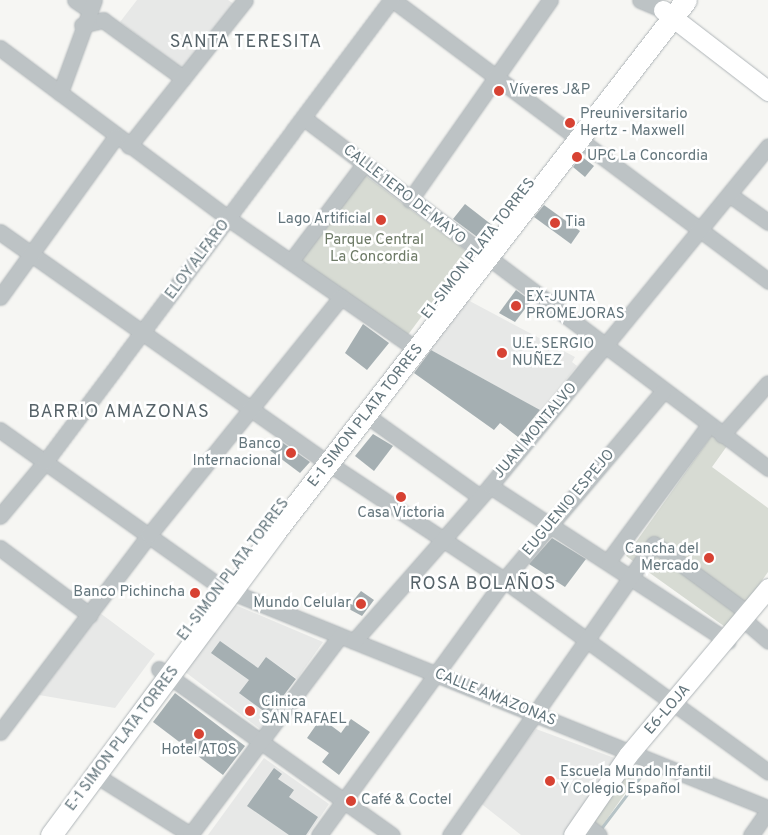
<!DOCTYPE html>
<html>
<head>
<meta charset="utf-8">
<style>
	body { margin:0 }
	#map { position:relative; width:768px; height:835px; overflow:hidden; background:#f6f6f3; font-family:Overpass,sans-serif }
	div>[style] { position:absolute }
	[style*='--x'] { left:calc(var(--x)*1px); top:calc(var(--y)*1px); width:calc(var(--w)*1px); rotate:calc(var(--a)*1deg) }
	.built>* { inset:0; background:#e7e8e7 }
	.green>* { inset:0; background:#d7dbd3 }
	.stream>* { height:3px; margin:-1.5px; padding:0 1.5px; transform-origin:1.5px; border-radius:1.5px; background:#b6c3c6 }
	.building>* { inset:0; background:#a5afb2 }
	.roads { filter:drop-shadow(0 0 1px #afb5b8) drop-shadow(0 0 1px #afb5b8) }
	.minor>* { height:15px; margin:-7.5px; padding:0 7.5px; transform-origin:7.5px; border-radius:7.5px; background:#bdc3c5 }
	.major>* { height:19px; margin:-9.5px; padding:0 9.5px; transform-origin:9.5px; border-radius:9.5px; background:#fff }
	.highway>* { height:21px; margin:-10.5px; padding:0 10.5px; transform-origin:10.5px; border-radius:10.5px; background:#fff }
	.dots>* { width:14px; height:14px; translate:-50% -50%; box-sizing:border-box; border:2px solid #fff; border-radius:50% }
	span { translate:-50% -50%; white-space:nowrap; text-align:center; line-height:1.15; -webkit-text-stroke:5px #fff; paint-order:stroke }
	.poi-label { font-size:15px; color:#63757c }
	.left { translate:0 -50%; text-align:left }
	.right { translate:-100% -50%; text-align:right }
	.street-label { font-size:15px; color:#63757c }
	.park-label { font-size:15px; color:#6d7a66 }
	.quarter-label { font-size:18px; color:#556268; letter-spacing:1px }
</style>
</head>
<body>
<div id="map">
	<div class="built">
		<div style="clip-path:polygon(137px 0,228px 0,234px 4px,183px 69px,120px 22px)"></div>
		<div style="clip-path:polygon(464px 298px,575px 357px,572px 362px,577px 366px,541px 411px,429px 349px)"></div>
		<div style="clip-path:polygon(233px 604px,323px 642px,297px 679px,266px 657px,240px 693px,270px 716px,260px 729px,184px 671px)"></div>
		<div style="clip-path:polygon(100px 613px,155px 654px,115px 708px,39px 695px)"></div>
		<div style="clip-path:polygon(536px 729px,620px 760px,563px 835px,521px 835px,479px 802px)"></div>
		<div style="clip-path:polygon(264px 758px,329px 804px,308px 835px,208px 835px)"></div>
	</div>
	<div class="green">
		<div style="clip-path:polygon(362px 173px,469px 253px,407px 336px,298px 260px)"></div>
		<div style="clip-path:polygon(712px 435px,727px 446px,712px 467px,768px 508px,768px 572px,728px 629px,626px 556px)"></div>
		<div style="clip-path:polygon(629px 765px,642px 769px,596px 835px,579px 835px)"></div>
	</div>
	<div class="stream">
		<div style="--x:599;--y:831;--w:79;--a:-52.7"></div>
	</div>
	<div class="building">
		<div style="clip-path:polygon(581px 156px,594px 166px,585px 177px,573px 167px)"></div>
		<div style="clip-path:polygon(465px 204px,492px 225px,480px 239px,453px 219px)"></div>
		<div style="clip-path:polygon(544px 205px,580px 231px,571px 244px,534px 217px)"></div>
		<div style="clip-path:polygon(516px 290px,531px 301px,515px 322px,499px 313px)"></div>
		<div style="clip-path:polygon(363px 324px,389px 343px,367px 370px,345px 353px)"></div>
		<div style="clip-path:polygon(431px 350px,540px 410px,518px 437px,500px 423px,494px 430px,414px 373px)"></div>
		<div style="clip-path:polygon(373px 434px,393px 446px,374px 471px,355px 456px)"></div>
		<div style="clip-path:polygon(276px 438px,310px 462px,300px 473px,268px 449px)"></div>
		<div style="clip-path:polygon(552px 538px,586px 559px,565px 587px,529px 564px)"></div>
		<div style="clip-path:polygon(361px 591px,374px 600px,362px 616px,347px 608px)"></div>
		<div style="clip-path:polygon(220px 641px,258px 668px,266px 657px,296px 679px,269px 715px,239px 693px,249px 680px,211px 653px)"></div>
		<div style="clip-path:polygon(175px 693px,245px 746px,223px 775px,153px 722px)"></div>
		<div style="clip-path:polygon(321px 718px,341px 733px,351px 719px,370px 732px,339px 775px,322px 762px,329px 753px,307px 738px)"></div>
		<div style="clip-path:polygon(274px 768px,282px 774px,278px 779px,294px 790px,289px 797px,318px 817px,306px 835px,289px 835px,247px 806px)"></div>
	</div>
	<div class="roads">
		<div class="minor">
			<div style="--x:75;--y:0;--w:16;--a:35"></div>
			<div style="--x:393;--y:0;--w:469;--a:36.8"></div>
			<div style="--x:640;--y:0;--w:25;--a:23"></div>
			<div style="--x:82;--y:25;--w:22;--a:-13"></div>
			<div style="--x:103;--y:20;--w:99;--a:35.9"></div>
			<div style="--x:0;--y:48;--w:286;--a:36.7"></div>
			<div style="--x:229;--y:219;--w:216;--a:34.8"></div>
			<div style="--x:60;--y:93;--w:99;--a:-69.9"></div>
			<div style="--x:305;--y:119;--w:580;--a:37.01"></div>
			<div style="--x:129;--y:146;--w:186;--a:-51.5"></div>
			<div style="--x:730;--y:195;--w:47;--a:35.4"></div>
			<div style="--x:410;--y:200;--w:244;--a:-55"></div>
			<div style="--x:0;--y:232;--w:401;--a:35.2"></div>
			<div style="--x:328;--y:463;--w:211;--a:33.6"></div>
			<div style="--x:504;--y:580;--w:326;--a:36"></div>
			<div style="--x:291;--y:261;--w:121;--a:-53"></div>
			<div style="--x:0;--y:297;--w:198;--a:-54.2"></div>
			<div style="--x:366;--y:415;--w:140;--a:35.7"></div>
			<div style="--x:0;--y:430;--w:272;--a:35.4"></div>
			<div style="--x:222;--y:588;--w:589;--a:21.95"></div>
			<div style="--x:722;--y:435;--w:69;--a:-48.5"></div>
			<div style="--x:490;--y:486;--w:284;--a:33.1"></div>
			<div style="--x:0;--y:516;--w:70;--a:-50.2"></div>
			<div style="--x:45;--y:462;--w:577;--a:-53.17"></div>
			<div style="--x:0;--y:548;--w:112;--a:36.7"></div>
			<div style="--x:609;--y:560;--w:168;--a:-53.5"></div>
			<div style="--x:743;--y:619;--w:33;--a:41"></div>
			<div style="--x:354;--y:641;--w:206;--a:-48.7"></div>
			<div style="--x:490;--y:486;--w:439;--a:-50.7"></div>
			<div style="--x:159;--y:669;--w:286;--a:35.5"></div>
			<div style="--x:0;--y:732;--w:247;--a:-52.9"></div>
			<div style="--x:149;--y:535;--w:306;--a:-51.1"></div>
			<div style="--x:97;--y:776;--w:111;--a:32.1"></div>
			<div style="--x:582;--y:822;--w:21;--a:37"></div>
			<div style="--x:190;--y:835;--w:249;--a:-53"></div>
			<div style="--x:319;--y:835;--w:315;--a:-54"></div>
			<div style="--x:504;--y:580;--w:247;--a:-49.9"></div>
			<div style="--x:450;--y:835;--w:355;--a:-55"></div>
			<div style="--x:654;--y:544;--w:117;--a:36.3"></div>
			<div style="--x:751;--y:835;--w:29;--a:-55"></div>
		</div>
		<div class="major">
			<div style="--x:663;--y:10;--w:133;--a:37.6"></div>
			<div style="--x:573;--y:835;--w:97;--a:-55.5"></div>
			<div style="--x:628;--y:755;--w:218;--a:-50"></div>
		</div>
		<div class="highway">
			<div style="--x:51;--y:835;--w:377;--a:-53.5"></div>
			<div style="--x:275;--y:532;--w:672;--a:-52.31"></div>
		</div>
	</div>
	<div class="dots">
		<div style="left:499px;top:91px;background:#d74233"></div>
		<div style="left:570px;top:123px;background:#d74233"></div>
		<div style="left:577px;top:157px;background:#d74233"></div>
		<div style="left:381px;top:220px;background:#d74233"></div>
		<div style="left:555px;top:223px;background:#d74233"></div>
		<div style="left:516px;top:306px;background:#d74233"></div>
		<div style="left:502px;top:353px;background:#d74233"></div>
		<div style="left:291px;top:453px;background:#d74233"></div>
		<div style="left:401px;top:497px;background:#d74233"></div>
		<div style="left:709px;top:558px;background:#d74233"></div>
		<div style="left:195px;top:593px;background:#d74233"></div>
		<div style="left:361px;top:604px;background:#d74233"></div>
		<div style="left:250px;top:711px;background:#d74233"></div>
		<div style="left:199px;top:734px;background:#d74233"></div>
		<div style="left:550px;top:781px;background:#d74233"></div>
		<div style="left:351px;top:801px;background:#d74233"></div>
	</div>
	<div class="poi-label">
		<span class="left" style="left:509px;top:91px">Víveres J&amp;P</span>
		<span class="left" style="left:580px;top:123px">Preuniversitario<br>Hertz - Maxwell</span>
		<span class="left" style="left:587px;top:157px">UPC La Concordia</span>
		<span class="right" style="left:371px;top:220px">Lago Artificial</span>
		<span class="left" style="left:565px;top:223px">Tia</span>
		<span class="left" style="left:526px;top:306px">EX-JUNTA<br>PROMEJORAS</span>
		<span class="left" style="left:512px;top:353px">U.E. SERGIO<br>NUÑEZ</span>
		<span class="right" style="left:281px;top:453px">Banco<br>Internacional</span>
		<span style="left:401px;top:514px">Casa Victoria</span>
		<span class="right" style="left:699px;top:558px">Cancha del<br>Mercado</span>
		<span class="right" style="left:185px;top:593px">Banco Pichincha</span>
		<span class="right" style="left:351px;top:604px">Mundo Celular</span>
		<span class="left" style="left:261px;top:711px">Clinica<br>SAN RAFAEL</span>
		<span style="left:199px;top:751px">Hotel ATOS</span>
		<span class="left" style="left:560px;top:781px">Escuela Mundo Infantil<br>Y Colegio Español</span>
		<span class="left" style="left:361px;top:801px">Café &amp; Coctel</span>
	</div>
	<div class="street-label">
		<span style="left:404px;top:195px;rotate:38deg">CALLE 1ERO DE MAYO</span>
		<span style="left:479px;top:249px;rotate:-52deg">E1-SIMON PLATA TORRES</span>
		<span style="left:198px;top:260px;rotate:-53deg">ELOY ALFARO</span>
		<span style="left:366px;top:416px;rotate:-52deg">E-1 SIMON PLATA TORRES</span>
		<span style="left:536px;top:431px;rotate:-50deg">JUAN MONTALVO</span>
		<span style="left:569px;top:503px;rotate:-50deg">EUGUENIO ESPEJO</span>
		<span style="left:234px;top:570px;rotate:-53deg">E1-SIMON PLATA TORRES</span>
		<span style="left:495px;top:698px;rotate:22deg">CALLE AMAZONAS</span>
		<span style="left:668px;top:710px;rotate:-49deg">E6-LOJA</span>
		<span style="left:123px;top:739px;rotate:-53deg">E-1 SIMON PLATA TORRES</span>
	</div>
	<div class="park-label">
		<span style="left:374px;top:249px">Parque Central<br>La Concordia</span>
	</div>
	<div class="quarter-label">
		<span style="left:246px;top:43px">SANTA TERESITA</span>
		<span style="left:119px;top:413px">BARRIO AMAZONAS</span>
		<span style="left:483px;top:585px">ROSA BOLAÑOS</span>
	</div>
</div>
</body>
</html>
